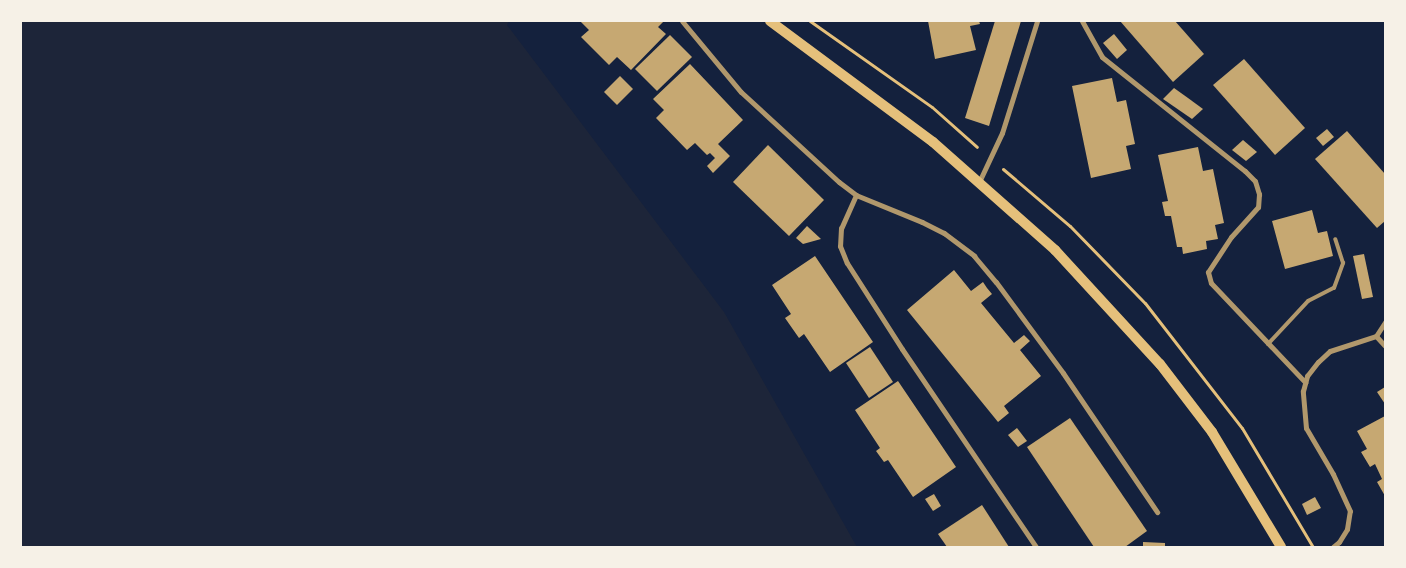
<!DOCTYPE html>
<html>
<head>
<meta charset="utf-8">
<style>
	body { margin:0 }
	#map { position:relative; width:1406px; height:568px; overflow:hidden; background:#14213d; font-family:"DM Sans",sans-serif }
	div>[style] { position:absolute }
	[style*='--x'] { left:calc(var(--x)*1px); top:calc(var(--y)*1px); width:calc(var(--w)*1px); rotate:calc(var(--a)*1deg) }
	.green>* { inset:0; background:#1d2539 }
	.building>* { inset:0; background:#c6a872 }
	.path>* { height:3px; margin:-1.5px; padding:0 1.5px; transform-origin:1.5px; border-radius:1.5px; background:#e5c07b }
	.service>* { height:4px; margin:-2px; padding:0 2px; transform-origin:2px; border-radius:2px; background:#b1986c }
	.minor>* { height:5px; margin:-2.5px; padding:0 2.5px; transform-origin:2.5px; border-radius:2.5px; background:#b1986c }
	.secondary>* { height:10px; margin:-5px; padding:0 5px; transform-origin:5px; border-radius:5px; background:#e5c07b }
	span { translate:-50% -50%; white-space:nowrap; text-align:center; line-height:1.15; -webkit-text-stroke:5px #f6f1e7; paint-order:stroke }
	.frame { position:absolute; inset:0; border:22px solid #f6f1e7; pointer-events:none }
</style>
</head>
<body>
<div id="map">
	<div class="green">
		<div style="clip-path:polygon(21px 21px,509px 21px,507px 25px,724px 312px,857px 547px,21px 547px)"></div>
	</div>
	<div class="building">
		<div style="clip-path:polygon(580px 21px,664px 21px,658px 27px,666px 34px,631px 70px,617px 57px,609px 65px,581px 37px,589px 30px)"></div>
		<div style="clip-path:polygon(928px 21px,979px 21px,980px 24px,970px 26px,976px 50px,935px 59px)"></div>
		<div style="clip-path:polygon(995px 21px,1021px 21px,989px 126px,965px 118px)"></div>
		<div style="clip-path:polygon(1120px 21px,1175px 21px,1204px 54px,1173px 82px)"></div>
		<div style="clip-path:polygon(1114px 34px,1127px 50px,1117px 59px,1103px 43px)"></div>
		<div style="clip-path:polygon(670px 35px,692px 57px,657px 91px,635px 69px)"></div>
		<div style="clip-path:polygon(1244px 59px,1305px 128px,1275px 155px,1213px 85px)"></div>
		<div style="clip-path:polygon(690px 64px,743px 120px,718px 144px,730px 156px,713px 173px,707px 166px,715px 158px,710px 153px,707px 155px,695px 143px,687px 150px,656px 118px,664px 110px,653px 99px)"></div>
		<div style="clip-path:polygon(620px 76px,633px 89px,617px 105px,604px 92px)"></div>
		<div style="clip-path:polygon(1112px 78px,1117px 102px,1126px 100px,1135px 144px,1126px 146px,1131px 169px,1091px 178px,1072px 86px)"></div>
		<div style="clip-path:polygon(1174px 88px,1188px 98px,1203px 109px,1192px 119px,1163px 99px)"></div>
		<div style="clip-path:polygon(1327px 129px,1334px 137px,1323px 146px,1316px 138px)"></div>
		<div style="clip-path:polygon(1347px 131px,1385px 174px,1385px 221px,1377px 228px,1315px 159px)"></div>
		<div style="clip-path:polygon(1243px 140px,1257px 152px,1246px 161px,1232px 150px)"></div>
		<div style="clip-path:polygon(768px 145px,824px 200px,789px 236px,733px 182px)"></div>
		<div style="clip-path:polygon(1198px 147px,1203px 171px,1213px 169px,1224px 223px,1215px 225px,1218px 239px,1206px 241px,1207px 249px,1183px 254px,1182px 247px,1177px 247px,1171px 216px,1165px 216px,1162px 202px,1168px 201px,1158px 155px)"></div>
		<div style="clip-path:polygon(1312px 210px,1318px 233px,1327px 231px,1333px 256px,1285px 269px,1272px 221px)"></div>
		<div style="clip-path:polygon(807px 226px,821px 239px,803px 244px,796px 238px)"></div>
		<div style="clip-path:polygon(1364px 254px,1373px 297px,1362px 299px,1353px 256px)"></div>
		<div style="clip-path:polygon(815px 256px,873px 342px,830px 372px,804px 334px,799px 338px,785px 318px,791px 314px,772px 285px)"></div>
		<div style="clip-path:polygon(954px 270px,971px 291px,983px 282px,987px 288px,992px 294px,981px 303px,1014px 343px,1024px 335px,1030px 341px,1020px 350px,1041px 376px,1004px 406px,1009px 413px,998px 422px,907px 310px)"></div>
		<div style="clip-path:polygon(870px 347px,893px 382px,869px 398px,846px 363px)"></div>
		<div style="clip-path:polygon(898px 381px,956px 467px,913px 497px,888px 460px,884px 462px,876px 451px,880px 448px,855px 410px)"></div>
		<div style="clip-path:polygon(1385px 387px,1385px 404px,1377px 392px)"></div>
		<div style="clip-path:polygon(1385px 416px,1385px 496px,1377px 482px,1382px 479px,1375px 464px,1370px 467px,1361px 452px,1367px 449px,1357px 431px)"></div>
		<div style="clip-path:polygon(1070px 418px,1147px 531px,1125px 547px,1094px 547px,1027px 447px)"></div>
		<div style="clip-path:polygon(1017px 428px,1027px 441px,1018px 447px,1008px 435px)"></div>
		<div style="clip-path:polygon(934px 494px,941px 506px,933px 511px,925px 499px)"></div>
		<div style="clip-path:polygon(1315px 497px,1321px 508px,1307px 515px,1302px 504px)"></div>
		<div style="clip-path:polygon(982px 505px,1009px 547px,947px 547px,938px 534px)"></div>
		<div style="clip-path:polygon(1143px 542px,1165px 543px,1165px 547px,1143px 547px)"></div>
	</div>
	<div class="path">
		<div style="--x:810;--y:21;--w:149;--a:35.2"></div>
		<div style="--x:932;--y:107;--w:60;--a:41.6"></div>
		<div style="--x:1003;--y:169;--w:88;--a:40.4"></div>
		<div style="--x:1070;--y:226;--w:107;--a:45.8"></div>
		<div style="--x:1145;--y:303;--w:158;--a:52.2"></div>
		<div style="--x:1242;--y:428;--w:139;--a:59.2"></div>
	</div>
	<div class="service">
		<div style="--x:1268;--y:344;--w:59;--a:-47.1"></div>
		<div style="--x:1308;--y:301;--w:29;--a:-27"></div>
		<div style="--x:1334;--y:288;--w:27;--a:-70"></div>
		<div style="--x:1343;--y:263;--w:25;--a:-108"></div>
	</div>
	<div class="minor">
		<div style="--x:682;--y:21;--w:92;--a:50.3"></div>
		<div style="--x:741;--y:92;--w:133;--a:42.6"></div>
		<div style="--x:839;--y:182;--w:21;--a:37"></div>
		<div style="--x:856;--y:195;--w:71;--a:22.2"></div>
		<div style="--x:922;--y:222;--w:25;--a:27"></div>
		<div style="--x:944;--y:233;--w:38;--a:37"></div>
		<div style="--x:974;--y:256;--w:34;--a:50"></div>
		<div style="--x:996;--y:282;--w:113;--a:53.6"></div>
		<div style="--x:1063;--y:373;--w:168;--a:55.9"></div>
		<div style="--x:1082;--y:21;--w:41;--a:60.9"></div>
		<div style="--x:1102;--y:57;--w:183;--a:38.6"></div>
		<div style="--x:1245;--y:171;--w:14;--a:45"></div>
		<div style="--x:1255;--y:181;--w:14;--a:73"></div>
		<div style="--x:1259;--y:194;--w:13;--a:94"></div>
		<div style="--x:1258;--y:207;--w:40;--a:132"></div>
		<div style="--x:1231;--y:237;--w:42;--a:123.3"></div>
		<div style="--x:1208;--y:272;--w:11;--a:75"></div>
		<div style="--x:1211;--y:283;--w:137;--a:46.5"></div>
		<div style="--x:979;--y:182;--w:54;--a:-64.9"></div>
		<div style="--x:1002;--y:133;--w:117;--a:-72.6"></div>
		<div style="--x:856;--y:195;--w:36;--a:114"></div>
		<div style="--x:841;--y:228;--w:18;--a:93"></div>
		<div style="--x:840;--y:246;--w:18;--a:68"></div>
		<div style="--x:847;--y:263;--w:102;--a:57.4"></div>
		<div style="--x:902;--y:349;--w:239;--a:55.9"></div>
		<div style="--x:1376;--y:336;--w:17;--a:-57"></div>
		<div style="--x:1333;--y:547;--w:8;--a:-40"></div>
		<div style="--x:1339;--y:542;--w:15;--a:-58"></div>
		<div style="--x:1347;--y:529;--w:18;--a:-81"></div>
		<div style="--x:1350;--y:511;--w:41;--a:-114.7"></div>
		<div style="--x:1333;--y:474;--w:53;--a:-120.4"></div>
		<div style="--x:1306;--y:428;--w:37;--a:-95"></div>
		<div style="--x:1303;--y:391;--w:16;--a:-75"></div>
		<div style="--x:1307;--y:376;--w:18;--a:-52"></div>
		<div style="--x:1318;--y:362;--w:16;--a:-43"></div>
		<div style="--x:1330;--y:351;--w:48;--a:-18.1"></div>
		<div style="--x:1376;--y:336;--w:13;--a:48"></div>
	</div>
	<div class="secondary">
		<div style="--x:770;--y:21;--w:203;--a:36.6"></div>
		<div style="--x:933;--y:142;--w:163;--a:41.5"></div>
		<div style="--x:1055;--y:250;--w:155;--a:47.4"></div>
		<div style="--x:1160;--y:364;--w:86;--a:52.6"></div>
		<div style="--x:1212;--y:432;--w:134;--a:59"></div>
	</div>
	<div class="frame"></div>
</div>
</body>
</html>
